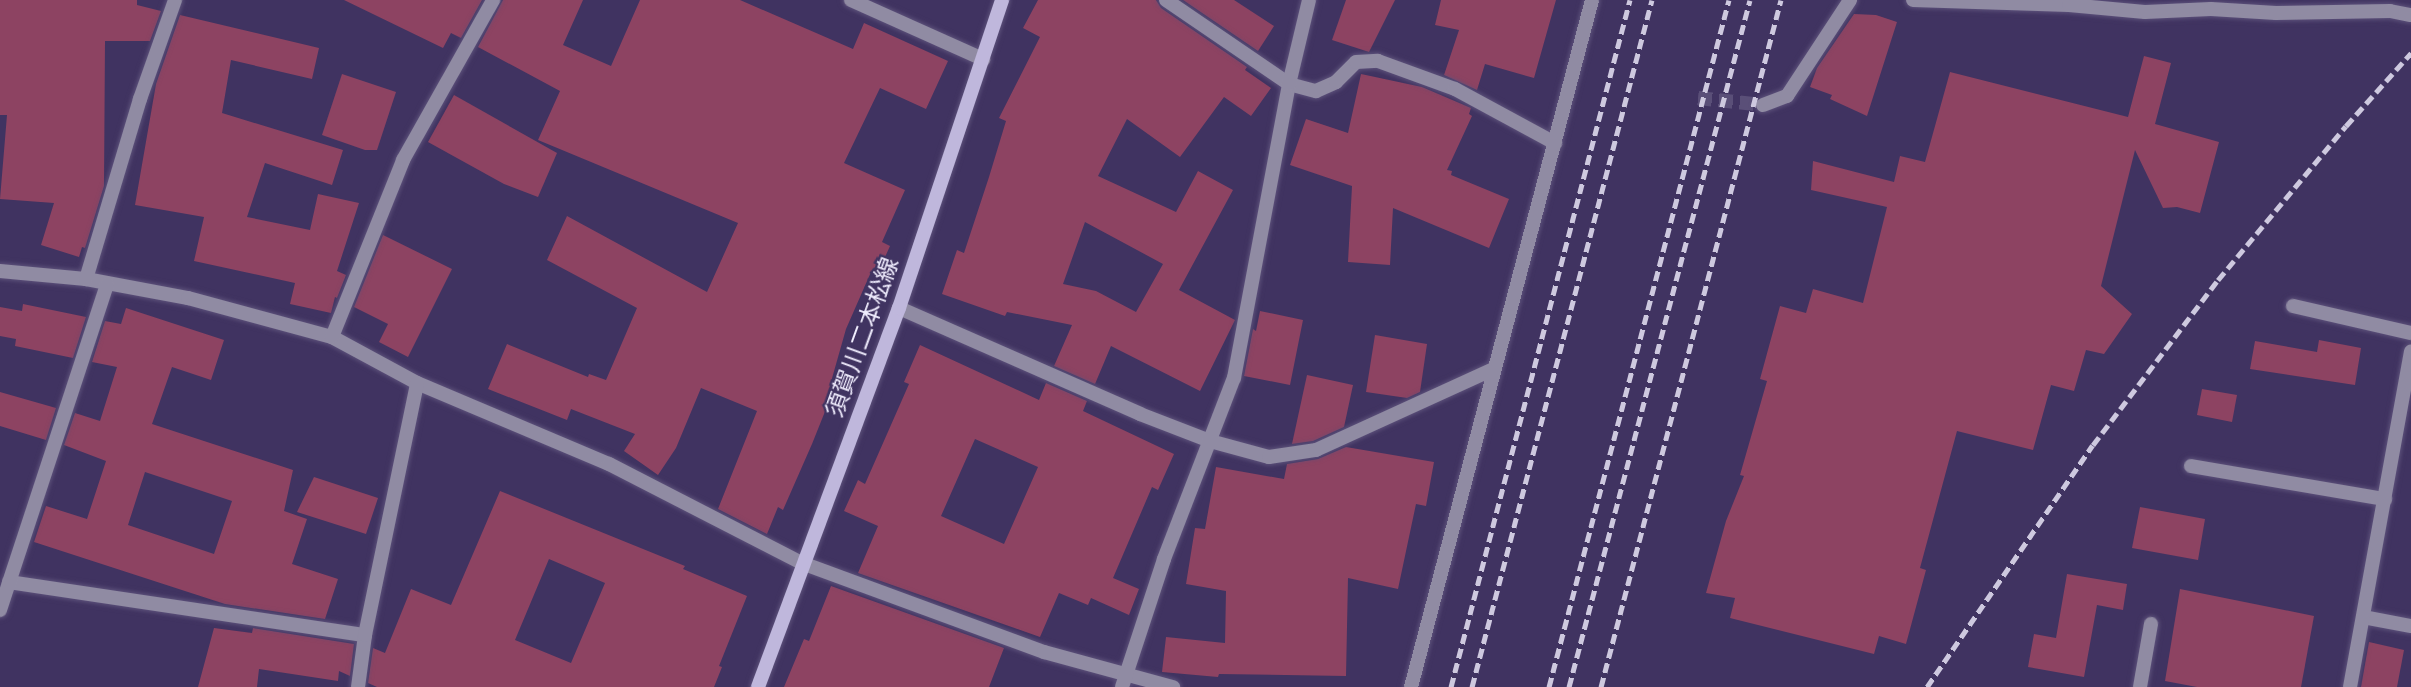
<!DOCTYPE html>
<html>
<head>
<meta charset="utf-8">
<style>
	body { margin:0 }
	#map { position:relative; width:2411px; height:687px; overflow:hidden; background:#403361; font-family:Jost,"Noto Sans JP",sans-serif }
	div>[style] { position:absolute }
	[style*='--x'] { left:calc(var(--x)*1px); top:calc(var(--y)*1px); width:calc(var(--w)*1px); rotate:calc(var(--a)*1deg) }
	.building>* { inset:0; background:#8d4362 }
	.minor-tunnel>* { height:14px; margin-top:-7px; transform-origin:0; background:repeating-linear-gradient(90deg,#5a4f78 0 14px,transparent 0 21px) }
	.roads { filter:drop-shadow(0 0 2px #5c517a) drop-shadow(0 0 2px #5c517a) }
	.minor>* { height:14px; margin:-7px; padding:0 7px; transform-origin:7px; border-radius:7px; background:#908ba3 }
	.secondary>* { height:14px; margin:-7px; padding:0 7px; transform-origin:7px; border-radius:7px; background:#bfb7dc }
	.rail>* { height:5px; margin-top:-2.5px; transform-origin:0; background:repeating-linear-gradient(90deg,#cec9df 0 10px,transparent 0 15px) }
	span { translate:-50% -50%; white-space:nowrap; text-align:center; line-height:1.15; -webkit-text-stroke:5px #403361; paint-order:stroke }
	.street-label { font-size:24px; color:#efecfd }
</style>
</head>
<body>
<div id="map">
	<div class="building">
		<div style="clip-path:polygon(0 0,137px 0,137px 5px,161px 11px,150px 41px,105px 41px,104px 186px,85px 248px,82px 247px,79px 257px,41px 245px,54px 203px,0 199px,7px 115px,0 115px)"></div>
		<div style="clip-path:polygon(344px 0,482px 0,461px 38px,451px 33px,443px 48px)"></div>
		<div style="clip-path:polygon(503px 0,583px 0,563px 45px,611px 66px,640px 0,740px 0,853px 49px,864px 23px,948px 61px,926px 109px,880px 88px,844px 163px,905px 190px,882px 242px,890px 246px,877px 275px,871px 272px,846px 329px,825px 403px,828px 404px,812px 444px,783px 510px,778px 507px,767px 534px,718px 509px,757px 411px,701px 388px,676px 448px,658px 475px,624px 451px,635px 434px,571px 409px,567px 420px,488px 389px,507px 344px,588px 377px,589px 374px,606px 380px,637px 308px,547px 260px,567px 216px,707px 292px,738px 223px,538px 140px,560px 91px,478px 47px)"></div>
		<div style="clip-path:polygon(evenodd,1038px 0,1156px 0,1161px 8px,1247px 67px,1245px 70px,1271px 88px,1251px 116px,1224px 97px,1180px 157px,1127px 119px,1098px 176px,1176px 212px,1198px 171px,1233px 190px,1179px 290px,1235px 320px,1200px 391px,1111px 346px,1095px 384px,1054px 366px,1072px 325px,1007px 312px,1005px 316px,942px 294px,957px 250px,964px 253px,989px 177px,1006px 121px,999px 118px,1040px 37px,1023px 28px,1038px 0,1085px 222px,1163px 264px,1136px 312px,1096px 291px,1063px 284px,1085px 222px)"></div>
		<div style="clip-path:polygon(1183px 0,1234px 0,1274px 26px,1258px 51px)"></div>
		<div style="clip-path:polygon(1346px 0,1395px 0,1369px 52px,1332px 40px)"></div>
		<div style="clip-path:polygon(1441px 0,1556px 0,1534px 78px,1485px 64px,1477px 90px,1444px 75px,1459px 30px,1435px 25px)"></div>
		<div style="clip-path:polygon(1854px 14px,1876px 15px,1897px 22px,1867px 116px,1830px 99px,1832px 95px,1810px 87px,1817px 68px)"></div>
		<div style="clip-path:polygon(180px 15px,319px 48px,312px 79px,231px 60px,222px 113px,343px 150px,332px 185px,265px 163px,247px 217px,310px 230px,318px 194px,359px 203px,337px 271px,346px 275px,337px 298px,335px 297px,331px 313px,290px 304px,295px 283px,194px 261px,204px 217px,135px 205px,156px 84px)"></div>
		<div style="clip-path:polygon(2144px 56px,2171px 63px,2155px 124px,2219px 142px,2200px 213px,2177px 207px,2163px 208px,2135px 150px,2101px 286px,2132px 314px,2104px 354px,2086px 350px,2074px 391px,2051px 385px,2033px 450px,1957px 431px,1920px 568px,1926px 570px,1906px 644px,1879px 636px,1874px 654px,1730px 618px,1735px 598px,1706px 593px,1726px 521px,1744px 476px,1740px 475px,1767px 381px,1760px 379px,1780px 306px,1806px 313px,1813px 289px,1863px 303px,1887px 207px,1811px 190px,1813px 161px,1894px 182px,1900px 156px,1925px 162px,1950px 72px,2128px 117px)"></div>
		<div style="clip-path:polygon(342px 74px,396px 92px,377px 150px,365px 150px,322px 135px)"></div>
		<div style="clip-path:polygon(1361px 74px,1422px 87px,1471px 108px,1469px 114px,1472px 116px,1447px 170px,1452px 171px,1451px 175px,1509px 199px,1489px 248px,1393px 208px,1390px 265px,1348px 262px,1352px 186px,1290px 165px,1306px 119px,1348px 133px)"></div>
		<div style="clip-path:polygon(454px 95px,557px 153px,538px 197px,504px 184px,428px 142px)"></div>
		<div style="clip-path:polygon(383px 235px,452px 269px,408px 357px,379px 342px,388px 324px,354px 307px)"></div>
		<div style="clip-path:polygon(23px 304px,86px 317px,73px 358px,15px 346px,16px 339px,0 336px,0 307px,22px 311px)"></div>
		<div style="clip-path:polygon(evenodd,126px 308px,224px 340px,211px 380px,172px 367px,152px 424px,293px 470px,284px 511px,307px 519px,292px 564px,338px 579px,325px 619px,225px 604px,34px 542px,46px 506px,87px 519px,106px 461px,64px 445px,75px 413px,100px 421px,117px 367px,92px 362px,105px 321px,121px 324px,126px 308px,145px 472px,232px 501px,214px 554px,128px 525px,145px 472px)"></div>
		<div style="clip-path:polygon(1260px 311px,1303px 320px,1290px 385px,1244px 376px,1253px 329px,1256px 331px)"></div>
		<div style="clip-path:polygon(1375px 335px,1427px 344px,1420px 392px,1407px 398px,1366px 392px)"></div>
		<div style="clip-path:polygon(2319px 340px,2361px 348px,2355px 385px,2250px 369px,2255px 341px,2317px 352px)"></div>
		<div style="clip-path:polygon(evenodd,920px 345px,1039px 400px,1046px 383px,1087px 401px,1083px 411px,1174px 454px,1158px 490px,1152px 487px,1113px 578px,1139px 589px,1129px 615px,1091px 598px,1088px 605px,1059px 593px,1040px 637px,858px 573px,878px 526px,844px 511px,858px 480px,865px 484px,909px 384px,904px 382px,920px 345px,975px 439px,1038px 467px,1004px 544px,941px 516px,975px 439px)"></div>
		<div style="clip-path:polygon(1307px 375px,1353px 385px,1344px 427px,1313px 441px,1292px 444px)"></div>
		<div style="clip-path:polygon(2202px 389px,2237px 395px,2232px 422px,2197px 415px)"></div>
		<div style="clip-path:polygon(0 392px,56px 408px,46px 440px,0 426px)"></div>
		<div style="clip-path:polygon(1346px 447px,1434px 462px,1426px 506px,1416px 504px,1398px 589px,1348px 578px,1346px 676px,1219px 674px,1218px 677px,1162px 672px,1166px 637px,1225px 643px,1226px 591px,1186px 584px,1195px 528px,1205px 529px,1216px 467px,1284px 479px,1287px 464px,1318px 459px)"></div>
		<div style="clip-path:polygon(314px 477px,378px 498px,366px 534px,297px 512px)"></div>
		<div style="clip-path:polygon(evenodd,500px 491px,685px 566px,683px 569px,747px 596px,719px 666px,722px 667px,714px 687px,377px 687px,368px 683px,373px 648px,385px 653px,411px 589px,451px 605px,500px 491px,549px 559px,605px 583px,571px 663px,515px 640px,549px 559px)"></div>
		<div style="clip-path:polygon(2140px 507px,2205px 519px,2198px 560px,2132px 548px)"></div>
		<div style="clip-path:polygon(2067px 574px,2127px 584px,2123px 610px,2097px 605px,2084px 677px,2028px 667px,2034px 634px,2056px 638px)"></div>
		<div style="clip-path:polygon(831px 586px,1004px 648px,989px 687px,784px 687px,804px 639px,809px 641px)"></div>
		<div style="clip-path:polygon(2180px 589px,2314px 616px,2301px 687px,2197px 687px,2165px 681px)"></div>
		<div style="clip-path:polygon(214px 628px,252px 633px,253px 628px,354px 644px,350px 676px,339px 671px,338px 681px,259px 669px,257px 687px,198px 687px)"></div>
		<div style="clip-path:polygon(2369px 642px,2404px 650px,2397px 687px,2361px 687px)"></div>
	</div>
	<div class="minor-tunnel">
		<div style="--x:1698;--y:98;--w:65;--a:6.1"></div>
	</div>
	<div class="roads">
		<div class="minor">
			<div style="--x:851;--y:0;--w:145;--a:24.1"></div>
			<div style="--x:1166;--y:0;--w:149;--a:34.3"></div>
			<div style="--x:1289;--y:84;--w:28;--a:15"></div>
			<div style="--x:1316;--y:91;--w:22;--a:-24"></div>
			<div style="--x:1336;--y:82;--w:28;--a:-45"></div>
			<div style="--x:1356;--y:62;--w:22;--a:-3"></div>
			<div style="--x:1378;--y:61;--w:82;--a:20"></div>
			<div style="--x:1455;--y:89;--w:114;--a:28.4"></div>
			<div style="--x:1913;--y:0;--w:156;--a:1.8"></div>
			<div style="--x:2069;--y:5;--w:76;--a:5.3"></div>
			<div style="--x:2145;--y:12;--w:66;--a:-2.6"></div>
			<div style="--x:2211;--y:9;--w:65;--a:3.5"></div>
			<div style="--x:2276;--y:13;--w:114;--a:-1"></div>
			<div style="--x:2390;--y:11;--w:21;--a:11"></div>
			<div style="--x:1763;--y:105;--w:26;--a:-21"></div>
			<div style="--x:1787;--y:96;--w:115;--a:-56.7"></div>
			<div style="--x:0;--y:271;--w:86;--a:5.3"></div>
			<div style="--x:86;--y:279;--w:104;--a:10.6"></div>
			<div style="--x:188;--y:298;--w:149;--a:15.2"></div>
			<div style="--x:332;--y:337;--w:97;--a:28.4"></div>
			<div style="--x:417;--y:383;--w:208;--a:22.9"></div>
			<div style="--x:609;--y:464;--w:217;--a:27.2"></div>
			<div style="--x:802;--y:563;--w:258;--a:20.2"></div>
			<div style="--x:1044;--y:652;--w:134;--a:15.2"></div>
			<div style="--x:86;--y:279;--w:188;--a:-73.3"></div>
			<div style="--x:140;--y:99;--w:105;--a:-70.5"></div>
			<div style="--x:2293;--y:306;--w:121;--a:12.9"></div>
			<div style="--x:899;--y:308;--w:263;--a:23.7"></div>
			<div style="--x:1140;--y:414;--w:75;--a:21.1"></div>
			<div style="--x:1210;--y:441;--w:61;--a:15.2"></div>
			<div style="--x:1269;--y:457;--w:48;--a:-8.5"></div>
			<div style="--x:1316;--y:450;--w:196;--a:-24.5"></div>
			<div style="--x:332;--y:337;--w:191;--a:-68.1"></div>
			<div style="--x:403;--y:160;--w:184;--a:-60.6"></div>
			<div style="--x:2191;--y:466;--w:197;--a:9.7"></div>
			<div style="--x:9;--y:582;--w:360;--a:8.5"></div>
			<div style="--x:0;--y:610;--w:343;--a:-71.8"></div>
			<div style="--x:2363;--y:617;--w:49;--a:10.6"></div>
			<div style="--x:358;--y:687;--w:52;--a:-82.3"></div>
			<div style="--x:365;--y:635;--w:257;--a:-78.3"></div>
			<div style="--x:1122;--y:687;--w:135;--a:-71.8"></div>
			<div style="--x:1164;--y:559;--w:194;--a:-68.9"></div>
			<div style="--x:1234;--y:378;--w:299;--a:-79.4"></div>
			<div style="--x:1289;--y:84;--w:86;--a:-76.6"></div>
			<div style="--x:1411;--y:687;--w:710;--a:-75.24"></div>
			<div style="--x:2140;--y:687;--w:64;--a:-80.1"></div>
			<div style="--x:2350;--y:687;--w:341;--a:-79.7"></div>
		</div>
		<div class="secondary">
			<div style="--x:758;--y:687;--w:404;--a:-69.6"></div>
			<div style="--x:899;--y:308;--w:325;--a:-71.5"></div>
		</div>
	</div>
	<div class="rail">
		<div style="--x:1451;--y:687;--w:710;--a:-75.4"></div>
		<div style="--x:1472;--y:687;--w:710;--a:-75.32"></div>
		<div style="--x:1549;--y:687;--w:710;--a:-75.32"></div>
		<div style="--x:1569;--y:687;--w:710;--a:-75.24"></div>
		<div style="--x:1601;--y:687;--w:710;--a:-75.32"></div>
		<div style="--x:1927;--y:687;--w:293;--a:-55.6"></div>
		<div style="--x:2093;--y:445;--w:207;--a:-52.9"></div>
		<div style="--x:2218;--y:280;--w:200;--a:-50.3"></div>
		<div style="--x:2346;--y:126;--w:98;--a:-48.3"></div>
	</div>
	<div class="street-label">
		<span style="left:862px;top:337px;rotate:-70deg">須賀川二本松線</span>
	</div>
</div>
</body>
</html>
